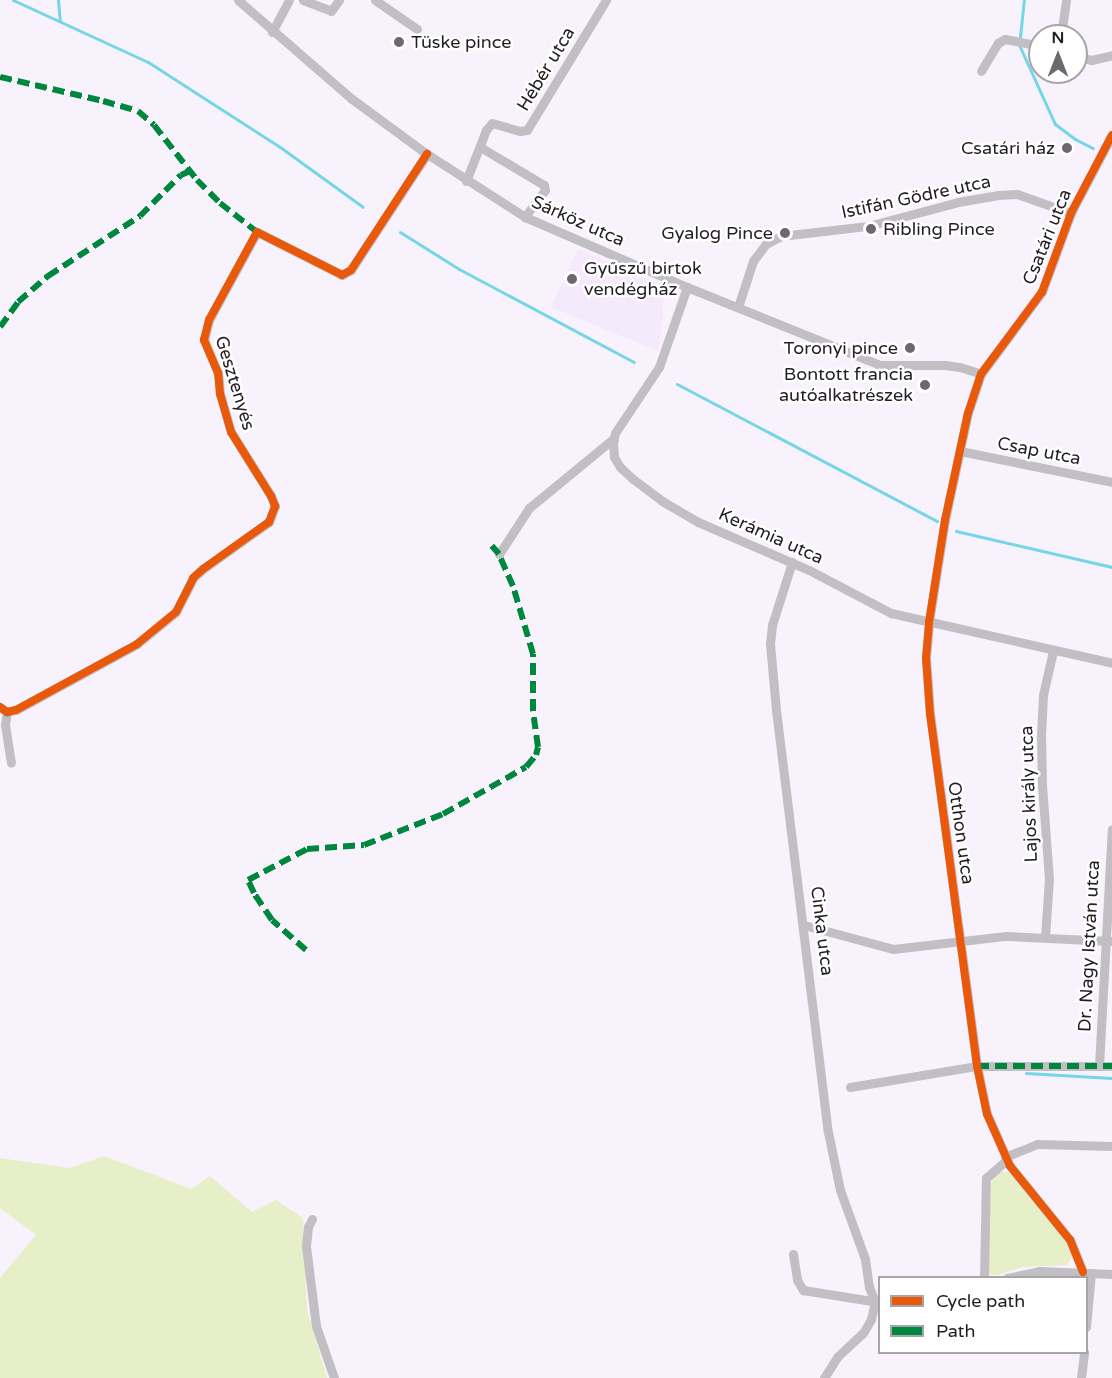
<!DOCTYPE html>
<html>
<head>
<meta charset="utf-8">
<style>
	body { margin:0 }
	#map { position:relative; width:1112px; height:1378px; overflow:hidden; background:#f8f2fc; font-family:"Varela Round",sans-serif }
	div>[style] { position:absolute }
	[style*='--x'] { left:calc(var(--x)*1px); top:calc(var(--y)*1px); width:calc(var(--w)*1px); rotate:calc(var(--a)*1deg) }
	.built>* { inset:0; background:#f5e9fc }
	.green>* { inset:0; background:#e7efc8 }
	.stream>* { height:3px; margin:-1.5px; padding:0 1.5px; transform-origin:1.5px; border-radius:1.5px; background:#77d5e8 }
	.minor>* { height:9px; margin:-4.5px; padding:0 4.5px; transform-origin:4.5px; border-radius:4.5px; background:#c2bfc4 }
	.quiet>* { height:6px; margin-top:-3px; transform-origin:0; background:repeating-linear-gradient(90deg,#00873e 0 12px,transparent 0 18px) }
	.cycleway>* { height:8px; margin:-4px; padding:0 4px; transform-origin:4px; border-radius:4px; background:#e8590c }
	.dots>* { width:16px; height:16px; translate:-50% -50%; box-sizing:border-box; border:3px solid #fff; border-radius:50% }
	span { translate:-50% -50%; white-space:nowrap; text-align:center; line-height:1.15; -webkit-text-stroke:5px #fff; paint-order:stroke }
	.poi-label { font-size:18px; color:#221e25 }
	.left { translate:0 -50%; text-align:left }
	.right { translate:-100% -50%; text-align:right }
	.street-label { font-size:18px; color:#221e25 }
	.legend { position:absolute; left:878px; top:1276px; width:210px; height:78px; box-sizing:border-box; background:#fff; border:2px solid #a7a5a8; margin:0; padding:8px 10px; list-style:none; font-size:18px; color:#221e25 }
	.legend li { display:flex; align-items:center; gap:12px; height:30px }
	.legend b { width:30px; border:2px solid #a7a5a8 }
	.north { position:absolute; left:1028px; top:24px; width:60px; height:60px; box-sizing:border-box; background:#fff; border:2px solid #a7a5a8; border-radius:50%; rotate:0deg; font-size:16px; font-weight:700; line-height:24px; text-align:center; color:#221e25 }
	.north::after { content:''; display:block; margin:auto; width:21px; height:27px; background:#6d6870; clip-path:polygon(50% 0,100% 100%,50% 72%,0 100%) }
</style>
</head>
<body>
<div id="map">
	<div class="built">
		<div style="clip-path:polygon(578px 249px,662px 285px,663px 317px,658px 351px,551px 307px)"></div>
	</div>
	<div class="green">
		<div style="clip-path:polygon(104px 1156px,191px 1189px,210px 1176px,252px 1212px,276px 1200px,303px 1218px,307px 1310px,327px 1378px,0 1378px,0 1278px,36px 1235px,0 1208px,0 1158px,70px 1168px)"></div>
		<div style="clip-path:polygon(1000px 1172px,1009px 1172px,1013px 1176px,1064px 1238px,1072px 1256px,1067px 1265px,1023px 1267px,998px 1275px,991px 1275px,988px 1271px,991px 1186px,993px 1178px)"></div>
	</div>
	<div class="stream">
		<div style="--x:13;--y:0;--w:149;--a:24.7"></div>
		<div style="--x:148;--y:62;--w:157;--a:32.8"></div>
		<div style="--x:280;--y:147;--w:102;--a:35.9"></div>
		<div style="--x:58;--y:0;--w:21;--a:85"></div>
		<div style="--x:1020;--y:37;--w:37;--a:-84"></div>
		<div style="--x:1020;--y:47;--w:85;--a:65.6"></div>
		<div style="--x:1055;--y:124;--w:25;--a:37"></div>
		<div style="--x:1075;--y:139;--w:20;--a:27"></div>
		<div style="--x:400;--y:232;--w:70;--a:32.1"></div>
		<div style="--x:459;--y:269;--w:198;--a:28"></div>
		<div style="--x:677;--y:384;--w:294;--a:27.8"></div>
		<div style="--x:956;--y:531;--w:160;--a:13"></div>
		<div style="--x:1026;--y:1073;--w:86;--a:3.3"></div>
	</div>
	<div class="minor">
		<div style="--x:238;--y:0;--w:151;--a:41"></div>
		<div style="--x:352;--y:99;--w:93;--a:36.3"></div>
		<div style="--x:427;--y:154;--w:117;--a:32.7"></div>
		<div style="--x:525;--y:217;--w:176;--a:23.4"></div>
		<div style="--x:687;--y:287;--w:208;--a:22"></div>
		<div style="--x:880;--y:365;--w:65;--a:0"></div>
		<div style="--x:945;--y:365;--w:15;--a:8"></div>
		<div style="--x:960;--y:367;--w:22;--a:18"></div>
		<div style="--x:303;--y:0;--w:30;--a:21"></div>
		<div style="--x:331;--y:11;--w:14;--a:-54"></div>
		<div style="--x:375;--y:0;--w:51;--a:34.6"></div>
		<div style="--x:272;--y:32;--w:36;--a:-62"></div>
		<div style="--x:1061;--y:36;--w:36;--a:-82"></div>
		<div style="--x:1076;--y:56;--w:16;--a:15"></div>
		<div style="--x:1091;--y:60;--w:22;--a:-13"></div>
		<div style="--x:981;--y:71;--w:33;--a:-59"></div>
		<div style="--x:998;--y:43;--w:8;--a:-30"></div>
		<div style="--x:1005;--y:39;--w:36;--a:11"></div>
		<div style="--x:480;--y:147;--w:74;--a:30.7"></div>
		<div style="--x:544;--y:185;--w:5;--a:79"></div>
		<div style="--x:545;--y:190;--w:34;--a:127"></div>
		<div style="--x:466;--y:181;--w:55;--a:-68.6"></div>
		<div style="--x:486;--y:130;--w:9;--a:-49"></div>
		<div style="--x:492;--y:123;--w:29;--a:16"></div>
		<div style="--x:520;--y:131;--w:7;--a:-8"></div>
		<div style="--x:527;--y:130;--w:152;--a:-58.7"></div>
		<div style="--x:687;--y:287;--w:85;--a:109.3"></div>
		<div style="--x:659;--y:367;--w:79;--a:123.7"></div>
		<div style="--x:615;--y:433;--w:10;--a:101"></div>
		<div style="--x:613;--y:443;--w:14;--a:86"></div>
		<div style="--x:614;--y:457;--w:12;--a:59"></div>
		<div style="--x:620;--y:467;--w:18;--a:43"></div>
		<div style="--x:633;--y:479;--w:36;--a:37"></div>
		<div style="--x:662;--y:501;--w:42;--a:30.3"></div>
		<div style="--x:698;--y:522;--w:121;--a:23.4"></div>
		<div style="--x:809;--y:570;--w:93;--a:27.7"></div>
		<div style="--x:891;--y:613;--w:227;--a:12.7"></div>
		<div style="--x:738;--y:307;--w:48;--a:-71.9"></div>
		<div style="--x:753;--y:261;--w:21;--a:-53"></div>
		<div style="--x:766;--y:244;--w:17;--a:-28"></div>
		<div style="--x:781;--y:236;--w:88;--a:-6.6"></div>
		<div style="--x:868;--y:226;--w:93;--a:-14.9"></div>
		<div style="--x:958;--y:202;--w:41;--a:-9.9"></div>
		<div style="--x:998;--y:195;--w:19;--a:-3"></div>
		<div style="--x:1017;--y:194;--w:57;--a:19.4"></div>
		<div style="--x:960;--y:451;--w:155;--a:11.5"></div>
		<div style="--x:499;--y:554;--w:55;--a:-56.9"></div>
		<div style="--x:529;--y:508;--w:109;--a:-39.4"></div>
		<div style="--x:792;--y:562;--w:66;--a:107.6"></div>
		<div style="--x:772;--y:625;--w:19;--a:96"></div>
		<div style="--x:770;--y:644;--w:66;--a:84.8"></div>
		<div style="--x:776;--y:710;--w:425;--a:83"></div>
		<div style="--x:828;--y:1132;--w:59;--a:78.3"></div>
		<div style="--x:840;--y:1190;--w:73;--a:70.1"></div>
		<div style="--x:865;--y:1259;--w:28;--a:82"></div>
		<div style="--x:869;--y:1287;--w:16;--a:68"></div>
		<div style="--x:0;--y:707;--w:9;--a:36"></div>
		<div style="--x:7;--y:712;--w:9;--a:-13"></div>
		<div style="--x:16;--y:710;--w:138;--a:-28.6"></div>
		<div style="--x:137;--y:644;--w:50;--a:-39.4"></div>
		<div style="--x:176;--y:612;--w:38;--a:-63"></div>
		<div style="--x:193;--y:578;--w:13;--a:-42"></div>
		<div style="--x:203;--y:569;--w:81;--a:-35.5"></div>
		<div style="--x:269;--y:522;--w:17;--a:-69"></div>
		<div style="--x:275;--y:506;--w:11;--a:-112"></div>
		<div style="--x:271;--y:496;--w:75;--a:-122"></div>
		<div style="--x:231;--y:432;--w:40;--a:-106"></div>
		<div style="--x:220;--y:394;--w:21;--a:-95"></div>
		<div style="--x:218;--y:373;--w:36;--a:-113"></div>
		<div style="--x:204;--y:340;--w:21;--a:-76"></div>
		<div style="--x:209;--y:320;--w:100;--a:-61.4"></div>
		<div style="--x:257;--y:232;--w:95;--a:26.8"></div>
		<div style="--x:342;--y:275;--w:10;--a:-29"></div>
		<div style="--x:351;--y:270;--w:139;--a:-56.8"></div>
		<div style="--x:7;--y:712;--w:13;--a:99"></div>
		<div style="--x:5;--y:725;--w:38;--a:81"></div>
		<div style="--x:804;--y:925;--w:92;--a:15.1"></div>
		<div style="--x:893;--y:949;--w:114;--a:-6.6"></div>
		<div style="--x:1006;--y:936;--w:106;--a:2.7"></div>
		<div style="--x:1045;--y:937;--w:58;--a:-86.1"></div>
		<div style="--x:1049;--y:879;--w:93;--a:-94.3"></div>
		<div style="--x:1042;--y:786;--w:50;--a:-91.1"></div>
		<div style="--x:1041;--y:736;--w:41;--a:-87.2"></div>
		<div style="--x:1043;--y:695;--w:45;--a:-77.2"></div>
		<div style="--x:1099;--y:1066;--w:237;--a:-86.9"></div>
		<div style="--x:850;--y:1087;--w:129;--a:-9.4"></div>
		<div style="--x:977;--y:1066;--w:135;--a:0"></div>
		<div style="--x:1005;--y:1157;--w:35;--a:-22"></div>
		<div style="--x:1037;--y:1144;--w:75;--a:1.5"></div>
		<div style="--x:312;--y:1219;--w:9;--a:117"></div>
		<div style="--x:308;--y:1227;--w:19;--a:96"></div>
		<div style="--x:306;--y:1246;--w:81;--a:82.9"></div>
		<div style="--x:316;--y:1326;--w:55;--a:70.9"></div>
		<div style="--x:793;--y:1254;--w:26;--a:81"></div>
		<div style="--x:797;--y:1280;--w:12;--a:59"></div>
		<div style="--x:803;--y:1290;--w:76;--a:9.1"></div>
		<div style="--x:1083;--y:1272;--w:35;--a:-112"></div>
		<div style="--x:1070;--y:1240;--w:95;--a:-129"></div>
		<div style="--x:1010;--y:1166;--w:57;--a:-113.9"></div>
		<div style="--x:987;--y:1114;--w:49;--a:-101.8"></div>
		<div style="--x:977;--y:1066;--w:355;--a:-97.6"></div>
		<div style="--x:930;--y:714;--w:56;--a:-94.1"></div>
		<div style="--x:926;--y:658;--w:36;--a:-85"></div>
		<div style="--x:929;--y:622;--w:103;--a:-81.1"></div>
		<div style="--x:945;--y:520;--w:109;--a:-77.9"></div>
		<div style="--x:968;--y:413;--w:41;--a:-71.6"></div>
		<div style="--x:981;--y:374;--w:102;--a:-53.4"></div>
		<div style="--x:1042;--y:292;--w:84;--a:-69.8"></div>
		<div style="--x:1071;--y:213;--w:88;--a:-62.3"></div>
		<div style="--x:984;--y:1278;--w:100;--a:-88.9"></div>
		<div style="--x:986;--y:1178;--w:28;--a:-41"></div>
		<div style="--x:1007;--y:1278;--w:33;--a:-12"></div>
		<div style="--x:1039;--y:1271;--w:73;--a:2.4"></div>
		<div style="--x:1086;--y:1327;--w:54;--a:-84.7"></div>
		<div style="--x:824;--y:1378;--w:25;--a:-58"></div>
		<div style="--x:837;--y:1357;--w:35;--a:-43"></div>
		<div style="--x:863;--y:1333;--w:16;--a:-60"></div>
		<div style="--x:871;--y:1319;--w:17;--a:-77"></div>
		<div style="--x:1081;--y:1378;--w:26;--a:-83"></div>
	</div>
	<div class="quiet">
		<div style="--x:0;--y:77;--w:106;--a:13.1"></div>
		<div style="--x:103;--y:101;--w:36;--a:16"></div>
		<div style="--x:138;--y:111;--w:21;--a:41"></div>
		<div style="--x:154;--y:125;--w:70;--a:52"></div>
		<div style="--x:197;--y:180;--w:33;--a:45"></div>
		<div style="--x:220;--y:203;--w:47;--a:38.1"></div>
		<div style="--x:0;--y:327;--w:31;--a:-54"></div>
		<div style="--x:18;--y:302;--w:40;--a:-41"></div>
		<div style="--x:48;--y:276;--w:110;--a:-33.1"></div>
		<div style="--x:140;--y:216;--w:58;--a:-45"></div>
		<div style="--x:181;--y:175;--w:10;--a:-24"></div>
		<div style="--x:306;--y:950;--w:45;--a:-138.6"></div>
		<div style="--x:272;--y:920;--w:32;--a:-124"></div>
		<div style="--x:254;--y:893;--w:14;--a:-115"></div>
		<div style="--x:248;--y:880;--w:67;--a:-27.7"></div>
		<div style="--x:307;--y:849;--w:57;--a:-4"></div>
		<div style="--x:364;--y:845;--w:85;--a:-21.4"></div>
		<div style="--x:443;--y:814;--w:95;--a:-29.5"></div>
		<div style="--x:526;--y:767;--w:16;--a:-50"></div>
		<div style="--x:536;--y:755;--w:8;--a:-76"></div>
		<div style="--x:538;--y:747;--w:36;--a:-98"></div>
		<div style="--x:533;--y:711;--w:57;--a:-90"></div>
		<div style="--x:533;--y:654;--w:71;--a:-106.4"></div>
		<div style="--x:513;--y:586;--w:35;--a:-114"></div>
		<div style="--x:499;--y:554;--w:11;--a:-131"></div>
		<div style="--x:977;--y:1066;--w:135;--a:0"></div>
	</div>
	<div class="cycleway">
		<div style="--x:0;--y:707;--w:9;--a:36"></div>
		<div style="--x:7;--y:712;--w:9;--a:-13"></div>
		<div style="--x:16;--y:710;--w:138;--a:-28.6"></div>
		<div style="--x:137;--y:644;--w:50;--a:-39.4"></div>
		<div style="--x:176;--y:612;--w:38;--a:-63"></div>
		<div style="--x:193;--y:578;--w:13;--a:-42"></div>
		<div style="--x:203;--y:569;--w:81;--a:-35.5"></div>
		<div style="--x:269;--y:522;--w:17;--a:-69"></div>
		<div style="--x:275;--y:506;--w:11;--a:-112"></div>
		<div style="--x:271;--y:496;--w:75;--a:-122"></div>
		<div style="--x:231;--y:432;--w:40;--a:-106"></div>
		<div style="--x:220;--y:394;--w:21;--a:-95"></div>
		<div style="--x:218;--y:373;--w:36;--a:-113"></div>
		<div style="--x:204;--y:340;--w:21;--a:-76"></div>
		<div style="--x:209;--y:320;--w:100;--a:-61.4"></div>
		<div style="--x:257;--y:232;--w:95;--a:26.8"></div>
		<div style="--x:342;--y:275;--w:10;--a:-29"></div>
		<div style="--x:351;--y:270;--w:139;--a:-56.8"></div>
		<div style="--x:1083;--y:1272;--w:35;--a:-112"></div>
		<div style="--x:1070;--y:1240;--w:95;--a:-129"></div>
		<div style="--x:1010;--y:1166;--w:57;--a:-113.9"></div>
		<div style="--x:987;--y:1114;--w:49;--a:-101.8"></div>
		<div style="--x:977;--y:1066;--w:355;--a:-97.6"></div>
		<div style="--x:930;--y:714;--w:56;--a:-94.1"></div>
		<div style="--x:926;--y:658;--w:36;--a:-85"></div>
		<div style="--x:929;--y:622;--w:103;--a:-81.1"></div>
		<div style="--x:945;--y:520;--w:109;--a:-77.9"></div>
		<div style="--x:968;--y:413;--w:41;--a:-71.6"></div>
		<div style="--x:981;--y:374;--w:102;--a:-53.4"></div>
		<div style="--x:1042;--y:292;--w:84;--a:-69.8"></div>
		<div style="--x:1071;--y:213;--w:88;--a:-62.3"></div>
	</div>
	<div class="dots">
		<div style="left:399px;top:42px;background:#6d6870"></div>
		<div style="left:1067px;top:148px;background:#6d6870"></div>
		<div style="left:871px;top:229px;background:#6d6870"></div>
		<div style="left:785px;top:233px;background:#6d6870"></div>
		<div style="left:572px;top:279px;background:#6d6870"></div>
		<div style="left:910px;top:348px;background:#6d6870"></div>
		<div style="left:925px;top:385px;background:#6d6870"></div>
	</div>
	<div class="poi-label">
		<span class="left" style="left:411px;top:42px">Tüske pince</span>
		<span class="right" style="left:1055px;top:148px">Csatári ház</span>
		<span class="left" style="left:883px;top:229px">Ribling Pince</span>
		<span class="right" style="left:773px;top:233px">Gyalog Pince</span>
		<span class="left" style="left:584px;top:279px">Gyűszű birtok<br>vendégház</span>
		<span class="right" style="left:898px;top:348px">Toronyi pince</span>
		<span class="right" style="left:913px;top:385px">Bontott francia<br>autóalkatrészek</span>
	</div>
	<div class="street-label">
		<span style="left:546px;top:69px;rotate:-59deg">Hébér utca</span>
		<span style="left:916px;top:197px;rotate:-12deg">Istifán Gödre utca</span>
		<span style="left:578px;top:221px;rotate:24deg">Sárköz utca</span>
		<span style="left:1047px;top:237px;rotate:-68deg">Csatári utca</span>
		<span style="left:235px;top:383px;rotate:73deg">Gesztenyés</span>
		<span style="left:1039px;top:451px;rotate:11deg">Csap utca</span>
		<span style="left:771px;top:536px;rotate:24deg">Kerámia utca</span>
		<span style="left:1029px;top:794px;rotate:-92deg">Lajos király utca</span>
		<span style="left:961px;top:833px;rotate:82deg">Otthon utca</span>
		<span style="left:822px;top:931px;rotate:83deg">Cinka utca</span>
		<span style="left:1089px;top:946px;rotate:-87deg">Dr. Nagy István utca</span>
	</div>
	<ul class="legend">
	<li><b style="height:8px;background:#e8590c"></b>Cycle path</li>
	<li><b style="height:8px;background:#00873e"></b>Path</li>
	</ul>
	<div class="north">N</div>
</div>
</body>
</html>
